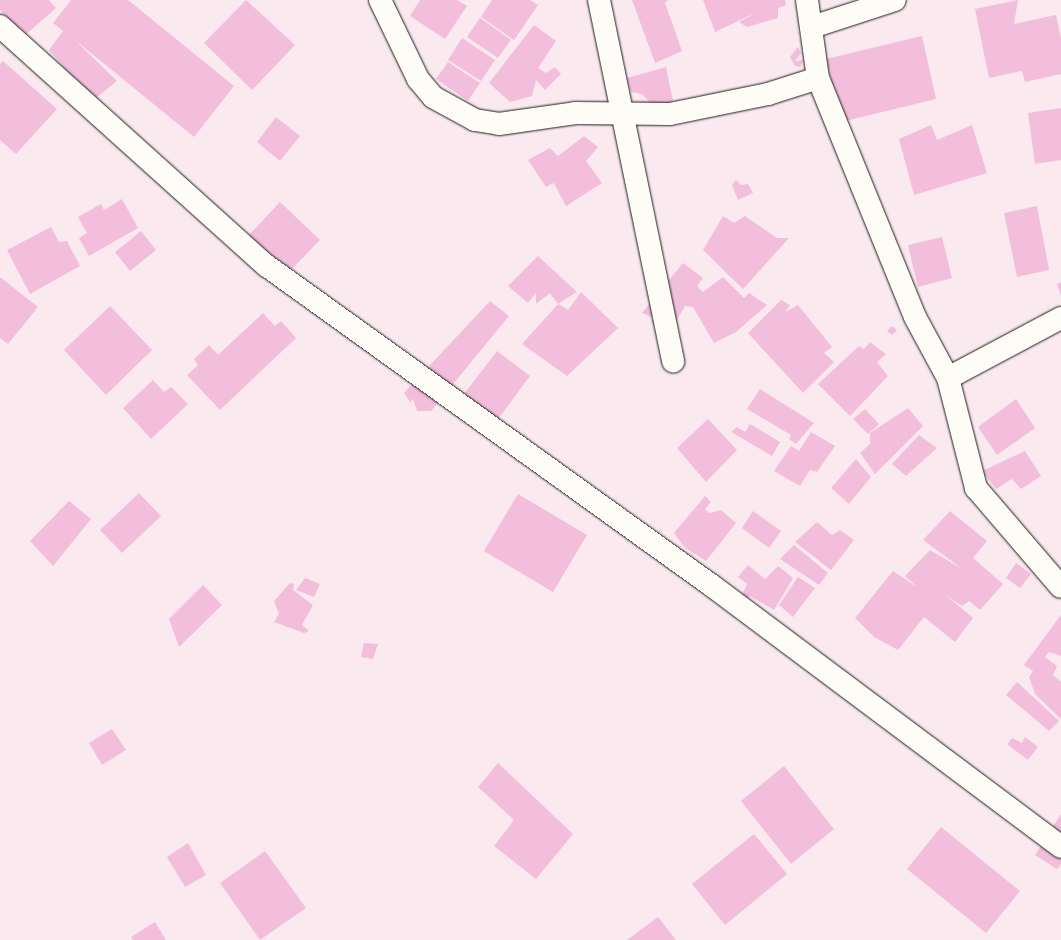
<!DOCTYPE html>
<html>
<head>
<meta charset="utf-8">
<style>
	body { margin:0 }
	#map { position:relative; width:1061px; height:940px; overflow:hidden; background:#fae9ef; font-family:Dekko,sans-serif }
	div>[style] { position:absolute }
	[style*='--x'] { left:calc(var(--x)*1px); top:calc(var(--y)*1px); width:calc(var(--w)*1px); rotate:calc(var(--a)*1deg) }
	.building>* { inset:0; background:#f2bedc }
	.roads { filter:drop-shadow(0 0 1px #1c1c1c) drop-shadow(0 0 1px #1c1c1c) }
	.minor>* { height:22px; margin:-11px; padding:0 11px; transform-origin:11px; border-radius:11px; background:#fdfcf7 }
	span { translate:-50% -50%; white-space:nowrap; text-align:center; line-height:1.15; -webkit-text-stroke:3px #fdfcf7; paint-order:stroke }
</style>
</head>
<body>
<div id="map">
	<div class="building">
		<div style="clip-path:polygon(0 0,49px 0,56px 8px,23px 37px,0 10px)"></div>
		<div style="clip-path:polygon(71px 0,128px 0,234px 86px,194px 137px,75px 40px,117px 81px,92px 101px,49px 50px,63px 31px,53px 23px)"></div>
		<div style="clip-path:polygon(246px 0,295px 45px,252px 90px,204px 43px)"></div>
		<div style="clip-path:polygon(420px 0,457px 0,467px 6px,445px 39px,410px 16px)"></div>
		<div style="clip-path:polygon(492px 0,530px 0,538px 5px,514px 40px,481px 17px)"></div>
		<div style="clip-path:polygon(632px 0,668px 0,665px 3px,682px 51px,655px 63px)"></div>
		<div style="clip-path:polygon(703px 0,785px 0,786px 5px,778px 8px,778px 18px,747px 27px,739px 22px,757px 12px,715px 32px)"></div>
		<div style="clip-path:polygon(1018px 0,1014px 24px,1056px 15px,1061px 38px,1061px 74px,1025px 82px,1022px 71px,989px 78px,975px 9px)"></div>
		<div style="clip-path:polygon(480px 18px,511px 40px,498px 58px,467px 37px)"></div>
		<div style="clip-path:polygon(534px 25px,556px 41px,538px 68px,546px 73px,555px 67px,561px 74px,545px 90px,536px 80px,532px 96px,510px 102px,489px 83px)"></div>
		<div style="clip-path:polygon(922px 36px,936px 99px,841px 122px,826px 59px)"></div>
		<div style="clip-path:polygon(462px 38px,495px 60px,481px 81px,448px 60px)"></div>
		<div style="clip-path:polygon(798px 47px,801px 53px,795px 61px,804px 60px,800px 67px,795px 66px,790px 57px)"></div>
		<div style="clip-path:polygon(3px 61px,57px 109px,16px 154px,0 140px,0 64px)"></div>
		<div style="clip-path:polygon(448px 62px,480px 83px,468px 101px,436px 79px)"></div>
		<div style="clip-path:polygon(666px 67px,673px 101px,655px 108px,642px 94px,631px 92px,627px 78px)"></div>
		<div style="clip-path:polygon(1061px 108px,1061px 160px,1035px 164px,1028px 113px)"></div>
		<div style="clip-path:polygon(276px 117px,300px 136px,280px 161px,257px 142px)"></div>
		<div style="clip-path:polygon(931px 125px,937px 140px,972px 125px,987px 173px,914px 195px,899px 139px)"></div>
		<div style="clip-path:polygon(584px 136px,598px 147px,586px 161px,602px 183px,566px 206px,554px 183px,546px 187px,528px 160px,550px 148px,558px 156px)"></div>
		<div style="clip-path:polygon(736px 180px,741px 185px,748px 184px,753px 193px,738px 200px,732px 185px)"></div>
		<div style="clip-path:polygon(122px 199px,138px 228px,89px 256px,79px 238px,87px 233px,78px 217px,101px 204px,104px 210px)"></div>
		<div style="clip-path:polygon(280px 202px,320px 240px,289px 272px,249px 235px)"></div>
		<div style="clip-path:polygon(1037px 206px,1049px 270px,1017px 277px,1004px 213px)"></div>
		<div style="clip-path:polygon(723px 216px,734px 223px,745px 216px,777px 238px,789px 238px,743px 289px,703px 250px)"></div>
		<div style="clip-path:polygon(51px 227px,59px 242px,67px 241px,80px 266px,30px 294px,7px 250px)"></div>
		<div style="clip-path:polygon(141px 231px,156px 250px,130px 271px,115px 252px)"></div>
		<div style="clip-path:polygon(942px 237px,952px 278px,918px 287px,908px 245px)"></div>
		<div style="clip-path:polygon(538px 256px,577px 292px,558px 304px,550px 293px,536px 304px,536px 293px,528px 303px,508px 286px)"></div>
		<div style="clip-path:polygon(683px 263px,703px 278px,697px 286px,703px 292px,723px 277px,744px 298px,749px 293px,767px 305px,736px 332px,714px 343px,693px 307px,685px 306px,673px 326px,663px 331px,651px 322px,654px 318px,642px 313px)"></div>
		<div style="clip-path:polygon(0 277px,38px 307px,8px 344px,0 338px)"></div>
		<div style="clip-path:polygon(1061px 282px,1061px 296px,1057px 284px)"></div>
		<div style="clip-path:polygon(581px 292px,618px 328px,567px 376px,522px 344px,558px 304px,568px 310px)"></div>
		<div style="clip-path:polygon(781px 300px,790px 305px,785px 312px,798px 305px,832px 347px,824px 353px,834px 362px,803px 393px,748px 333px)"></div>
		<div style="clip-path:polygon(490px 301px,509px 316px,431px 411px,417px 411px,413px 399px,410px 402px,404px 393px)"></div>
		<div style="clip-path:polygon(110px 306px,152px 350px,106px 395px,64px 350px)"></div>
		<div style="clip-path:polygon(263px 313px,275px 326px,281px 321px,296px 338px,220px 410px,187px 375px,198px 365px,194px 359px,209px 345px,218px 355px)"></div>
		<div style="clip-path:polygon(892px 326px,897px 330px,892px 335px,887px 331px)"></div>
		<div style="clip-path:polygon(870px 342px,886px 354px,877px 362px,888px 376px,850px 416px,818px 384px,859px 346px,864px 349px)"></div>
		<div style="clip-path:polygon(497px 351px,530px 376px,498px 419px,464px 394px)"></div>
		<div style="clip-path:polygon(153px 380px,164px 392px,171px 387px,188px 404px,151px 439px,123px 408px)"></div>
		<div style="clip-path:polygon(760px 389px,814px 423px,796px 444px,789px 439px,791px 435px,747px 409px)"></div>
		<div style="clip-path:polygon(1016px 399px,1035px 428px,997px 455px,978px 427px)"></div>
		<div style="clip-path:polygon(908px 408px,923px 426px,875px 474px,860px 453px,870px 444px,870px 433px)"></div>
		<div style="clip-path:polygon(865px 409px,879px 424px,868px 434px,853px 419px)"></div>
		<div style="clip-path:polygon(708px 419px,737px 450px,706px 482px,677px 448px)"></div>
		<div style="clip-path:polygon(750px 424px,780px 442px,772px 456px,731px 432px,737px 427px,745px 432px)"></div>
		<div style="clip-path:polygon(811px 432px,835px 446px,817px 472px,810px 470px,800px 486px,774px 471px,791px 446px,799px 451px)"></div>
		<div style="clip-path:polygon(919px 435px,937px 448px,906px 476px,892px 464px)"></div>
		<div style="clip-path:polygon(1025px 451px,1041px 476px,1021px 489px,1012px 479px,996px 489px,982px 471px)"></div>
		<div style="clip-path:polygon(856px 459px,871px 477px,849px 504px,831px 488px)"></div>
		<div style="clip-path:polygon(139px 493px,161px 516px,122px 553px,100px 530px)"></div>
		<div style="clip-path:polygon(518px 494px,587px 535px,553px 592px,484px 551px)"></div>
		<div style="clip-path:polygon(705px 496px,711px 502px,705px 509px,709px 513px,721px 510px,736px 523px,706px 561px,684px 547px,674px 533px)"></div>
		<div style="clip-path:polygon(69px 501px,91px 519px,53px 566px,30px 541px)"></div>
		<div style="clip-path:polygon(753px 511px,781px 531px,769px 548px,742px 528px)"></div>
		<div style="clip-path:polygon(950px 511px,987px 541px,973px 558px,1003px 584px,980px 610px,969px 601px,962px 606px,946px 595px,973px 618px,955px 642px,924px 617px,898px 650px,874px 637px,855px 618px,893px 571px,917px 587px,905px 576px,930px 550px,964px 570px,923px 540px)"></div>
		<div style="clip-path:polygon(817px 522px,832px 535px,840px 530px,854px 540px,831px 570px,795px 542px)"></div>
		<div style="clip-path:polygon(794px 545px,828px 573px,819px 585px,780px 559px)"></div>
		<div style="clip-path:polygon(1016px 563px,1031px 574px,1020px 588px,1006px 578px)"></div>
		<div style="clip-path:polygon(748px 565px,765px 579px,778px 566px,793px 578px,774px 610px,750px 596px,745px 601px,741px 597px,747px 584px,738px 577px)"></div>
		<div style="clip-path:polygon(798px 577px,815px 588px,793px 617px,779px 605px)"></div>
		<div style="clip-path:polygon(305px 578px,320px 584px,314px 597px,296px 590px)"></div>
		<div style="clip-path:polygon(290px 583px,294px 584px,293px 590px,313px 605px,302px 625px,309px 631px,304px 633px,274px 622px,279px 614px,274px 601px)"></div>
		<div style="clip-path:polygon(203px 585px,222px 605px,179px 647px,169px 619px)"></div>
		<div style="clip-path:polygon(1061px 615px,1061px 656px,1049px 652px,1045px 657px,1057px 666px,1053px 675px,1061px 682px,1061px 719px,1035px 694px,1029px 677px,1033px 671px,1024px 665px)"></div>
		<div style="clip-path:polygon(364px 643px,378px 644px,373px 659px,361px 657px)"></div>
		<div style="clip-path:polygon(1017px 682px,1059px 721px,1049px 731px,1006px 695px)"></div>
		<div style="clip-path:polygon(112px 729px,126px 750px,102px 765px,89px 743px)"></div>
		<div style="clip-path:polygon(1025px 737px,1038px 747px,1028px 760px,1007px 744px,1012px 738px,1022px 743px)"></div>
		<div style="clip-path:polygon(498px 763px,573px 834px,536px 879px,494px 846px,514px 820px,478px 787px)"></div>
		<div style="clip-path:polygon(784px 766px,834px 829px,791px 864px,741px 801px)"></div>
		<div style="clip-path:polygon(1061px 814px,1061px 864px,1057px 869px,1035px 855px)"></div>
		<div style="clip-path:polygon(941px 827px,1020px 891px,986px 933px,907px 869px)"></div>
		<div style="clip-path:polygon(754px 834px,787px 874px,725px 925px,692px 884px)"></div>
		<div style="clip-path:polygon(188px 843px,206px 875px,185px 887px,167px 857px)"></div>
		<div style="clip-path:polygon(265px 851px,306px 908px,260px 940px,220px 883px)"></div>
		<div style="clip-path:polygon(658px 917px,676px 940px,627px 940px)"></div>
		<div style="clip-path:polygon(155px 922px,166px 940px,133px 940px,131px 937px)"></div>
	</div>
	<div class="roads">
		<div class="minor">
			<div style="--x:380;--y:0;--w:88;--a:64.3"></div>
			<div style="--x:418;--y:79;--w:23;--a:50"></div>
			<div style="--x:433;--y:97;--w:48;--a:28.7"></div>
			<div style="--x:475;--y:120;--w:24;--a:9"></div>
			<div style="--x:499;--y:124;--w:77;--a:-8.2"></div>
			<div style="--x:575;--y:113;--w:95;--a:0.6"></div>
			<div style="--x:670;--y:114;--w:100;--a:-11.5"></div>
			<div style="--x:768;--y:94;--w:52;--a:-17.7"></div>
			<div style="--x:599;--y:0;--w:369;--a:78.4"></div>
			<div style="--x:807;--y:0;--w:79;--a:82"></div>
			<div style="--x:818;--y:78;--w:258;--a:67.9"></div>
			<div style="--x:915;--y:317;--w:69;--a:61.6"></div>
			<div style="--x:948;--y:378;--w:114;--a:75.7"></div>
			<div style="--x:976;--y:488;--w:130;--a:49.4"></div>
			<div style="--x:0;--y:26;--w:359;--a:42"></div>
			<div style="--x:267;--y:266;--w:547;--a:35.7"></div>
			<div style="--x:711;--y:585;--w:437;--a:36.8"></div>
			<div style="--x:812;--y:27;--w:87;--a:-18"></div>
			<div style="--x:948;--y:378;--w:128;--a:-28"></div>
		</div>
	</div>
</div>
</body>
</html>
